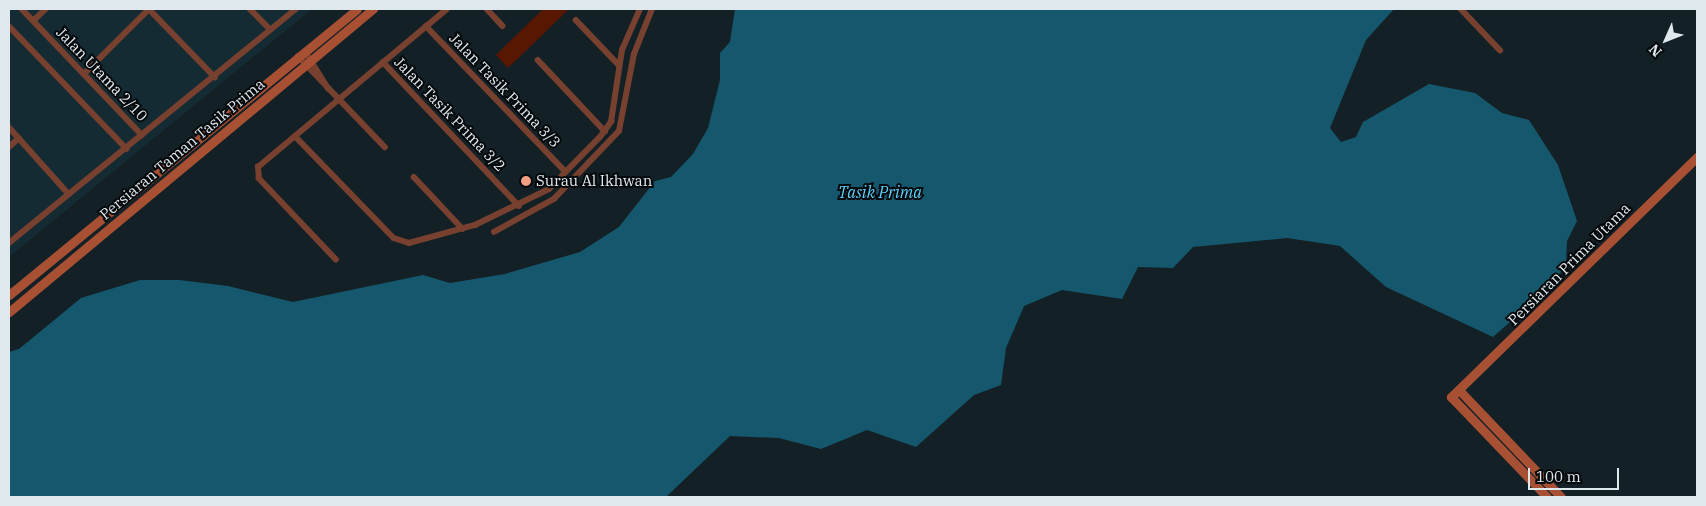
<!DOCTYPE html>
<html>
<head>
<meta charset="utf-8">
<style>
	body { margin:0 }
	#map { position:relative; width:1706px; height:506px; overflow:hidden; background:#132126; font-family:"IBM Plex Serif",serif }
	div>[style] { position:absolute }
	[style*='--x'] { left:calc(var(--x)*1px); top:calc(var(--y)*1px); width:calc(var(--w)*1px); rotate:calc(var(--a)*1deg) }
	.built>* { inset:0; background:#152b33 }
	.green>* { inset:0; background:#581701 }
	.water>* { inset:0; background:#15586d }
	.street>* { height:5.5px; margin:-2.75px; padding:0 2.75px; transform-origin:2.75px; border-radius:2.75px; background:#77402f }
	.secondary>* { height:9px; margin:-4.5px; padding:0 4.5px; transform-origin:4.5px; border-radius:4.5px; background:#a85034 }
	.dots>* { width:14px; height:14px; translate:-50% -50%; box-sizing:border-box; border:2px solid #05090c; border-radius:50% }
	span { translate:-50% -50%; white-space:nowrap; text-align:center; line-height:1.15; -webkit-text-stroke:4px #05090c; paint-order:stroke }
	.street-label { font-size:15px; color:#dfe8ec }
	.poi-label { font-size:15px; color:#dfe8ec }
	.left { translate:0 -50%; text-align:left }
	.water-label { font-size:16px; color:#5ad2fb; font-style:italic }
	.frame { position:absolute; inset:0; border:10px solid #dfe8ec; pointer-events:none }
	.north { position:absolute; left:1641px; top:15px; width:50px; height:50px; -webkit-text-stroke:4px #05090c; paint-order:stroke; rotate:226deg; font-size:14px; font-weight:700; line-height:20px; text-align:center; color:#dfe8ec }
	.north::after { content:''; display:block; margin:auto; width:18px; height:22px; background:#dfe8ec; clip-path:polygon(50% 0,100% 100%,50% 72%,0 100%) }
	.scale { position:absolute; left:1528px; top:468px; width:91px; height:22px; box-sizing:border-box; border:2px solid #dfe8ec; border-top:0; padding-left:6px; font-size:15px; line-height:18px; white-space:nowrap; color:#dfe8ec; -webkit-text-stroke:4px #05090c; paint-order:stroke }
</style>
</head>
<body>
<div id="map">
	<div class="built">
		<div style="clip-path:polygon(9px 9px,312px 9px,9px 257px)"></div>
	</div>
	<div class="green">
		<div style="clip-path:polygon(543px 9px,569px 9px,508px 68px,496px 55px)"></div>
	</div>
	<div class="water">
		<div style="clip-path:polygon(735px 9px,1394px 9px,1366px 40px,1330px 128px,1341px 142px,1356px 137px,1363px 122px,1429px 84px,1475px 93px,1502px 113px,1529px 120px,1558px 165px,1577px 221px,1567px 241px,1566px 264px,1553px 284px,1493px 337px,1386px 287px,1340px 246px,1287px 238px,1193px 247px,1173px 268px,1138px 267px,1122px 299px,1062px 290px,1024px 306px,1006px 348px,1001px 385px,974px 395px,916px 447px,867px 430px,821px 449px,779px 438px,730px 436px,666px 497px,9px 497px,9px 352px,19px 349px,81px 298px,140px 280px,179px 280px,228px 286px,293px 302px,423px 275px,450px 283px,505px 274px,580px 252px,619px 227px,655px 181px,671px 177px,693px 154px,708px 128px,720px 80px,720px 53px,730px 42px)"></div>
	</div>
	<div class="street">
		<div style="--x:22;--y:9;--w:174;--a:46.4"></div>
		<div style="--x:149;--y:9;--w:95;--a:45.9"></div>
		<div style="--x:250;--y:9;--w:28;--a:45"></div>
		<div style="--x:487;--y:9;--w:23;--a:47"></div>
		<div style="--x:1461;--y:9;--w:57;--a:46.4"></div>
		<div style="--x:34;--y:20;--w:16;--a:-43"></div>
		<div style="--x:576;--y:20;--w:62;--a:46.3"></div>
		<div style="--x:9;--y:26;--w:170;--a:46.2"></div>
		<div style="--x:426;--y:26;--w:202;--a:46.2"></div>
		<div style="--x:305;--y:51;--w:44;--a:58.1"></div>
		<div style="--x:298;--y:56;--w:126;--a:46.3"></div>
		<div style="--x:538;--y:60;--w:98;--a:46.7"></div>
		<div style="--x:383;--y:62;--w:198;--a:46.6"></div>
		<div style="--x:84;--y:74;--w:92;--a:-45"></div>
		<div style="--x:9;--y:127;--w:90;--a:48.2"></div>
		<div style="--x:295;--y:136;--w:142;--a:45.9"></div>
		<div style="--x:394;--y:238;--w:16;--a:18"></div>
		<div style="--x:409;--y:243;--w:68;--a:-15.3"></div>
		<div style="--x:475;--y:225;--w:82;--a:-25.9"></div>
		<div style="--x:549;--y:189;--w:73;--a:-45.6"></div>
		<div style="--x:600;--y:137;--w:19;--a:-54"></div>
		<div style="--x:611;--y:122;--w:73;--a:-81.3"></div>
		<div style="--x:622;--y:50;--w:45;--a:-66.3"></div>
		<div style="--x:9;--y:147;--w:13;--a:-42"></div>
		<div style="--x:414;--y:177;--w:71;--a:46.7"></div>
		<div style="--x:494;--y:232;--w:68;--a:-28.8"></div>
		<div style="--x:554;--y:199;--w:94;--a:-46.3"></div>
		<div style="--x:619;--y:131;--w:78;--a:-79"></div>
		<div style="--x:634;--y:54;--w:48;--a:-68.2"></div>
		<div style="--x:9;--y:243;--w:370;--a:-39.2"></div>
		<div style="--x:336;--y:260;--w:112;--a:-133.5"></div>
		<div style="--x:259;--y:179;--w:12;--a:-95"></div>
		<div style="--x:258;--y:167;--w:246;--a:-39.9"></div>
	</div>
	<div class="secondary">
		<div style="--x:9;--y:295;--w:450;--a:-39.4"></div>
		<div style="--x:9;--y:312;--w:474;--a:-39.8"></div>
		<div style="--x:1459;--y:390;--w:148;--a:46.4"></div>
		<div style="--x:1547;--y:497;--w:139;--a:-133.8"></div>
		<div style="--x:1451;--y:397;--w:344;--a:-44.3"></div>
	</div>
	<div class="dots">
		<div style="left:526px;top:181px;background:#f39f84"></div>
	</div>
	<div class="street-label">
		<span style="left:102px;top:74px;rotate:46deg">Jalan Utama 2/10</span>
		<span style="left:505px;top:90px;rotate:46deg">Jalan Tasik Prima 3/3</span>
		<span style="left:450px;top:114px;rotate:46deg">Jalan Tasik Prima 3/2</span>
		<span style="left:182px;top:149px;rotate:-40deg">Persiaran Taman Tasik Prima</span>
		<span style="left:1569px;top:264px;rotate:-45deg">Persiaran Prima Utama</span>
	</div>
	<div class="poi-label">
		<span class="left" style="left:536px;top:181px">Surau Al Ikhwan</span>
	</div>
	<div class="water-label">
		<span style="left:880px;top:192px">Tasik Prima</span>
	</div>
	<div class="frame"></div>
	<div class="north">N</div>
	<div class="scale">100 m</div>
</div>
</body>
</html>
